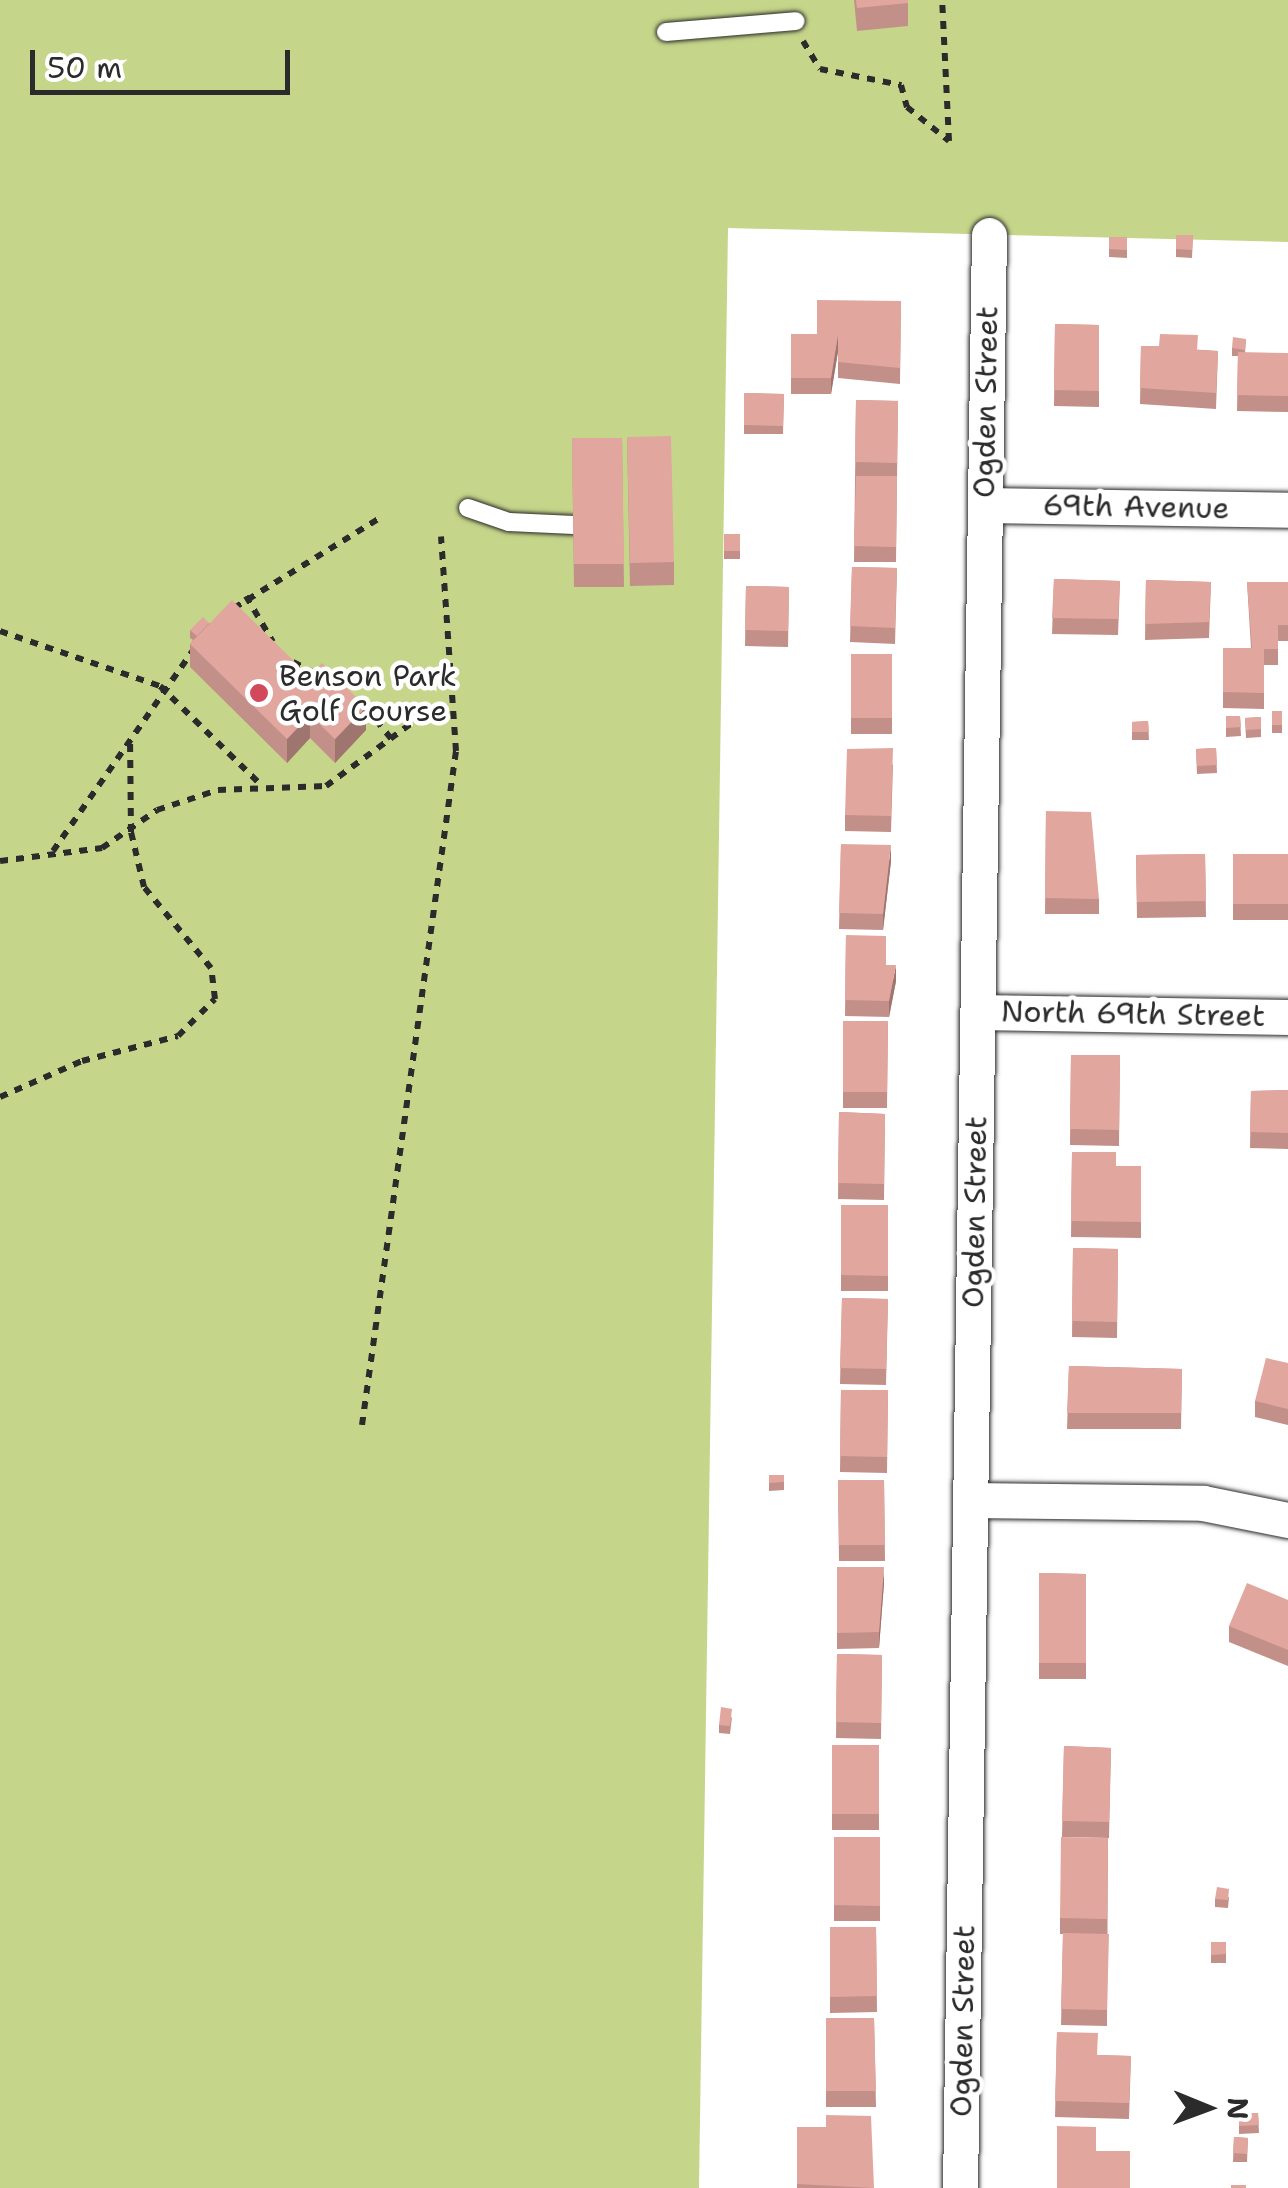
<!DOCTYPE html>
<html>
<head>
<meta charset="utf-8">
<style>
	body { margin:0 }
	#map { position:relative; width:1288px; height:2188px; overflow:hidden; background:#fff; font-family:"Shantell Sans",sans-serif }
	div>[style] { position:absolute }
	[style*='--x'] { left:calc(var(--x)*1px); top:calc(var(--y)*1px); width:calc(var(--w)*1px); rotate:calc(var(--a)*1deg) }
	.green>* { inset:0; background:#c5d68a }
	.path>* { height:6px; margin-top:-3px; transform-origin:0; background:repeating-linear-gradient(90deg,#2b2b2b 0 8px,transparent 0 16px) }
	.roads { filter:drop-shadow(0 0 2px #2b2b2b) drop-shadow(0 0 2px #2b2b2b) }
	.service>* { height:18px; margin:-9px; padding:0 9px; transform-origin:9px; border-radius:9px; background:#fff }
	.minor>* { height:35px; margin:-17.5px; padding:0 17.5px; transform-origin:17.5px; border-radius:17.5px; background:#fff }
	.wall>* { inset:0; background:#c29089 }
	.shaded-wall>* { inset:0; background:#9e756f }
	.building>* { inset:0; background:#e1a79f }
	.dots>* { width:28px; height:28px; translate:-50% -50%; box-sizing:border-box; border:5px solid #fff; border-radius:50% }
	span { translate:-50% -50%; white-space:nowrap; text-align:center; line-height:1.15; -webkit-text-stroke:9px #fff; paint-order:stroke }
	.street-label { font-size:30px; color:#2b2b2b }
	.poi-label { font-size:30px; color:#2b2b2b }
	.left { translate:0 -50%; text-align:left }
	.north { position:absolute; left:1158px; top:2058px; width:100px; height:100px; -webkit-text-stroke:8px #fff; paint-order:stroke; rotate:91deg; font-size:28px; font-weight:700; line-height:40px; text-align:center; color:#2b2b2b }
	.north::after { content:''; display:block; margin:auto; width:35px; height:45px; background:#2b2b2b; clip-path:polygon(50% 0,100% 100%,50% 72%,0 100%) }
	.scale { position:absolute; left:30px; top:50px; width:260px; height:45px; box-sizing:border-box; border:5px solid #2b2b2b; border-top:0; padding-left:12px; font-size:30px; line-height:35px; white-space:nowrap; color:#2b2b2b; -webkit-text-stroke:8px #fff; paint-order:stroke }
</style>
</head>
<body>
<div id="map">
	<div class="green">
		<div style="clip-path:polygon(0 0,1288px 0,1288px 242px,728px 228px,699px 2188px,0 2188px)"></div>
	</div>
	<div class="path">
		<div style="--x:803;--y:41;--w:33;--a:59"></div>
		<div style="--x:820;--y:69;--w:83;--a:11.2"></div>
		<div style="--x:901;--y:85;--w:23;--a:75"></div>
		<div style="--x:907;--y:107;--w:54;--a:39"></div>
		<div style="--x:949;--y:141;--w:141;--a:-92.8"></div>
		<div style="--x:246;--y:596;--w:53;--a:59.6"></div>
		<div style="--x:234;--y:608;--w:169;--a:-31.7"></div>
		<div style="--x:0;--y:631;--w:169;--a:19"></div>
		<div style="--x:160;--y:686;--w:141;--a:44.4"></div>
		<div style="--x:293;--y:662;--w:27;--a:27"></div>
		<div style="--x:376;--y:720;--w:27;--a:51"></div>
		<div style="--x:53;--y:851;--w:246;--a:-55.1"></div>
		<div style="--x:0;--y:861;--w:103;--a:-7.3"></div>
		<div style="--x:102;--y:848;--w:67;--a:-34.6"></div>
		<div style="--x:157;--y:810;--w:64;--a:-18.2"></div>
		<div style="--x:218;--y:790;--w:108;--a:-2.1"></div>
		<div style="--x:326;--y:786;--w:127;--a:-36.3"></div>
		<div style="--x:428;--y:711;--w:20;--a:-11"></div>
		<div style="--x:0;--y:1097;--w:90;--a:-23.7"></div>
		<div style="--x:82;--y:1061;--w:99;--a:-14.6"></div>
		<div style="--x:178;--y:1036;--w:52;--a:-45"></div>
		<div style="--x:215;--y:999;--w:31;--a:-97"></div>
		<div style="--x:211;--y:968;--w:105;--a:-129.6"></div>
		<div style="--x:144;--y:887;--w:57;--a:-103.3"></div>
		<div style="--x:131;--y:832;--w:92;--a:-90.6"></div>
		<div style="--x:362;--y:1425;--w:681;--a:-82.06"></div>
		<div style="--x:456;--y:751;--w:215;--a:-94"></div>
	</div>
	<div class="roads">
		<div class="service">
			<div style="--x:666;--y:32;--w:130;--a:-4.8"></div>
			<div style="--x:468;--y:508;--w:43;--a:18.9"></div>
			<div style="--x:509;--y:522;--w:65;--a:2.6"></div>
		</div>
		<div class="minor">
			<div style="--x:985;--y:505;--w:303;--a:0.9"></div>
			<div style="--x:978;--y:1012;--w:310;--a:0.9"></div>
			<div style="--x:970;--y:1500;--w:233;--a:0.7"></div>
			<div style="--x:1203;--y:1503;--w:87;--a:11.3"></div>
			<div style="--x:960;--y:2188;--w:1953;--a:-89.15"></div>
		</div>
	</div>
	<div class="wall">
		<div style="clip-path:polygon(854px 0,908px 0,908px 26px,857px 31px)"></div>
		<div style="clip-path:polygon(1176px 235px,1193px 235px,1192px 258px,1176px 257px)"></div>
		<div style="clip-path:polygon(1109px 237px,1127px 237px,1127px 258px,1109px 257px)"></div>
		<div style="clip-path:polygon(901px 301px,900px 384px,838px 378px,838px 352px,831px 394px,791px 394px,791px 334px,817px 334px)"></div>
		<div style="clip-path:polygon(1055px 324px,1099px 325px,1099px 407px,1054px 406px)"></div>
		<div style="clip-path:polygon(1246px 339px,1245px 353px,1288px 353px,1288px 412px,1237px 411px,1238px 356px,1232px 356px,1232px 348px)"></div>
		<div style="clip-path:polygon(1141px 346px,1218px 351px,1216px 409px,1140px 404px)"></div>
		<div style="clip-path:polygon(744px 393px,784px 394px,783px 434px,744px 434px)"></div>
		<div style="clip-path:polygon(856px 400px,898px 401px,896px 562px,854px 562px)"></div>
		<div style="clip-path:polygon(627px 437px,674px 562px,674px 585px,630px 586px)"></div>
		<div style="clip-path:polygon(572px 438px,622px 438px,624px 587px,574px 587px)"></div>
		<div style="clip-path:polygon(724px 534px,740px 534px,740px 559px,724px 559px)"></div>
		<div style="clip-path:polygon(852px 567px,897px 568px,895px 644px,850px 642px)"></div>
		<div style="clip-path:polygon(1054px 579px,1120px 581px,1118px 635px,1052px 634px)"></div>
		<div style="clip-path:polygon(1146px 580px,1211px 582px,1209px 638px,1145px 640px)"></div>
		<div style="clip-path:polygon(1247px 582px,1288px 582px,1288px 641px,1278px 641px,1278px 665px,1264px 665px,1264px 709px,1223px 708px,1223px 648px,1251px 648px)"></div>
		<div style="clip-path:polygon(746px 586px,789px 587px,788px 647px,745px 646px)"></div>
		<div style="clip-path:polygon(209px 623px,309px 676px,366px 730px,335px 763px,310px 738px,287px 763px,190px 667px,190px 644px,193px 640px,190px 638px,190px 630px)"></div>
		<div style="clip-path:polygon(851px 654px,892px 654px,892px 734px,851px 734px)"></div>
		<div style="clip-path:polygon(1272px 711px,1282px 711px,1282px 733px,1272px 733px)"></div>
		<div style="clip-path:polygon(1226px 716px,1240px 716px,1241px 736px,1226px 737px)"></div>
		<div style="clip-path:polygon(1261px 717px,1261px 737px,1246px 738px,1245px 718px)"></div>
		<div style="clip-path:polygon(1148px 721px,1149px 740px,1132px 740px,1132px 722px)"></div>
		<div style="clip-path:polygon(1216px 748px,1217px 773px,1197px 774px,1196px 749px)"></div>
		<div style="clip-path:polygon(893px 764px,891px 832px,845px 831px,845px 815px)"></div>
		<div style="clip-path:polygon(1046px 811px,1099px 899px,1099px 914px,1045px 914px)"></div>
		<div style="clip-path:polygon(841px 844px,891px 861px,883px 930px,839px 929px)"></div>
		<div style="clip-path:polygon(1205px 854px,1206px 917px,1137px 918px,1136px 855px)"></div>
		<div style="clip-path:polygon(1233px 854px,1288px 854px,1288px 920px,1233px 920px)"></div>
		<div style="clip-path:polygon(846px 935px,896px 981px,889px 1017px,845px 1016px)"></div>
		<div style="clip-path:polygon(843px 1021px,888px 1021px,887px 1108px,843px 1108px)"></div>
		<div style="clip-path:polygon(1071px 1055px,1120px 1055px,1119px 1146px,1070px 1145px)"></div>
		<div style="clip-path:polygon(1288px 1090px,1288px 1149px,1250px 1148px,1251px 1091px)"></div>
		<div style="clip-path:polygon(839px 1112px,885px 1114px,884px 1200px,838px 1199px)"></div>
		<div style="clip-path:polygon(1072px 1152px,1116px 1166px,1141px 1166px,1141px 1238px,1071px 1237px)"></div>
		<div style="clip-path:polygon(841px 1205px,888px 1205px,888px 1291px,841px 1291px)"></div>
		<div style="clip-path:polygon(1073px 1248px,1118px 1249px,1117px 1338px,1072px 1337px)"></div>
		<div style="clip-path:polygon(842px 1298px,888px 1299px,886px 1385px,840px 1384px)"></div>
		<div style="clip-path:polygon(1288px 1363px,1288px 1425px,1255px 1417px,1255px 1401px)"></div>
		<div style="clip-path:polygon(1069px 1366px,1182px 1369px,1181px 1429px,1067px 1429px)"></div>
		<div style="clip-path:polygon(841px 1390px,888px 1390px,887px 1473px,840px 1472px)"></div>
		<div style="clip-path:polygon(769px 1475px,784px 1475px,784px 1490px,769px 1491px)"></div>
		<div style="clip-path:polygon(838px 1480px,884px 1480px,885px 1561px,839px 1561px)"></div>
		<div style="clip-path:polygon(837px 1567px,884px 1583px,879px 1648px,837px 1649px)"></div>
		<div style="clip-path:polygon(1039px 1573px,1086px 1574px,1086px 1679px,1039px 1679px)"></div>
		<div style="clip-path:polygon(1288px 1600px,1288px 1666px,1229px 1642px,1229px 1626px)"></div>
		<div style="clip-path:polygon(837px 1654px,882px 1655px,881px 1739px,836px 1738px)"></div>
		<div style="clip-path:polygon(732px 1717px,730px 1734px,719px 1733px,719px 1725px)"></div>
		<div style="clip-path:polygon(832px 1745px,879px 1745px,879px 1830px,832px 1830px)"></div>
		<div style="clip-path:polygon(1064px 1746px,1111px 1748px,1109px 1838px,1062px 1837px)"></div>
		<div style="clip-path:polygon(834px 1837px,880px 1837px,880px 1921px,834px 1921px)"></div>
		<div style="clip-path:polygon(1108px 1838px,1107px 2026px,1061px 2025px,1063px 1934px,1060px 1934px,1060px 1918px)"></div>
		<div style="clip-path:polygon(1229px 1897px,1228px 1908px,1215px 1907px,1215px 1899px)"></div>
		<div style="clip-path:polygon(830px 1927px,876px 1927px,877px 2012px,830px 2013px)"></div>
		<div style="clip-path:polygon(1211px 1942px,1226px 1942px,1226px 1963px,1211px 1963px)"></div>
		<div style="clip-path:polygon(826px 2018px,874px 2018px,876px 2107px,826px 2107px)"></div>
		<div style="clip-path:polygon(1057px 2032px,1098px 2055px,1131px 2056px,1129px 2119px,1055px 2117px)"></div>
		<div style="clip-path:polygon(1258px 2113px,1259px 2133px,1239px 2134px,1239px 2114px)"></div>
		<div style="clip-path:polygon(797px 2127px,874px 2188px,797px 2188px)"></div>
		<div style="clip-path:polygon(1234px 2137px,1248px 2138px,1247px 2162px,1233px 2162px)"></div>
	</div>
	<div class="shaded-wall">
		<div style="clip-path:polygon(838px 335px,838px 351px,831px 394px,831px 378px)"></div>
		<div style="clip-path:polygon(366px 707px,366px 730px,335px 763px,335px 739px)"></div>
		<div style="clip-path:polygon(310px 715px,310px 738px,287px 763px,287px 739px)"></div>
		<div style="clip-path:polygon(891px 845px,891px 861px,883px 930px,883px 914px)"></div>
		<div style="clip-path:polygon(896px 965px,896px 981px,889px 1017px,889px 1001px)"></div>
		<div style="clip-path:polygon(884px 1567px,884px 1583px,879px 1648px,879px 1632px)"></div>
	</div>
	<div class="building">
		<div style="clip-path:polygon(856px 0,908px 0,908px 3px,857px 8px)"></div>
		<div style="clip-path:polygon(1176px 235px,1193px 235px,1192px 250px,1176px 249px)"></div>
		<div style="clip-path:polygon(1109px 237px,1127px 237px,1127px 250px,1109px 249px)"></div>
		<div style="clip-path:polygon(817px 300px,901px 301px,900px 368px,838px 362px,838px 335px,831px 378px,791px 378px,791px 334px,817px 334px)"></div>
		<div style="clip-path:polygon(1055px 324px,1099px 325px,1099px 391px,1054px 390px)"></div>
		<div style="clip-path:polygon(1160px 334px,1198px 335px,1197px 350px,1218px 351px,1216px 393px,1140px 388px,1141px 346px,1159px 346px)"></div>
		<div style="clip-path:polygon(1233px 337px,1246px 339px,1245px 350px,1232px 348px)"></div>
		<div style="clip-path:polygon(1238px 352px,1288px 353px,1288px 396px,1237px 395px)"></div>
		<div style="clip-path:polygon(744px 393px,784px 394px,783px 426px,744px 425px)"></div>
		<div style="clip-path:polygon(856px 400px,898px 401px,897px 463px,855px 462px)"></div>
		<div style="clip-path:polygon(671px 436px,674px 562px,630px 563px,627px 437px)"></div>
		<div style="clip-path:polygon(572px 438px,622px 438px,624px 564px,574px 564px)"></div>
		<div style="clip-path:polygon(856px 476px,897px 476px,896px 547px,854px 546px)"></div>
		<div style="clip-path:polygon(724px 534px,740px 534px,740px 551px,724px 551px)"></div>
		<div style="clip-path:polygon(852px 567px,897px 568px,895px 628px,850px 626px)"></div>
		<div style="clip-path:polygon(1054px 579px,1120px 581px,1118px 619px,1052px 618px)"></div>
		<div style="clip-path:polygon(1146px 580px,1211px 582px,1209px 622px,1145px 624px)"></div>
		<div style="clip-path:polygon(1247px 582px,1288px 582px,1288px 625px,1278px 625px,1278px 649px,1264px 649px,1264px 693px,1223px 692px,1223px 648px,1252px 648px)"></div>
		<div style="clip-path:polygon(746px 586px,789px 587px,788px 631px,745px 630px)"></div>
		<div style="clip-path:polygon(232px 600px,309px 676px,322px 663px,366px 707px,335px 739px,310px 715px,287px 739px,190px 644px)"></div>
		<div style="clip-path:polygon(203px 617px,209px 623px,197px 636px,190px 630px)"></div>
		<div style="clip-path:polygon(851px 654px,892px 654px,892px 718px,851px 718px)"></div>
		<div style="clip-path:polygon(1272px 711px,1282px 711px,1282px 725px,1272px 725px)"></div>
		<div style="clip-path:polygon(1226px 716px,1240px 716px,1241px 727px,1226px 728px)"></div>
		<div style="clip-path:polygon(1261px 717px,1261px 729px,1246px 730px,1245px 718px)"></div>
		<div style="clip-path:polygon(1148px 721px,1149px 732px,1132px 732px,1132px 722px)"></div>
		<div style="clip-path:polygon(893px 748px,891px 816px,845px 815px,847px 749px)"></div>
		<div style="clip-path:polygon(1216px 748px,1217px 765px,1197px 766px,1196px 749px)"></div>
		<div style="clip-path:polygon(1046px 811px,1091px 812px,1099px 899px,1045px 898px)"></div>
		<div style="clip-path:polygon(841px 844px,891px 845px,883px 914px,839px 913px)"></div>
		<div style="clip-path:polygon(1205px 854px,1206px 901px,1137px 902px,1136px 855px)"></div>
		<div style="clip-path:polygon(1233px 854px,1288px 854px,1288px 904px,1233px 904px)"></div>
		<div style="clip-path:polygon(846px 935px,886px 936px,886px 965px,896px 965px,889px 1001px,845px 1000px)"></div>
		<div style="clip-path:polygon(843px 1021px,888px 1021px,887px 1092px,843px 1092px)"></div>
		<div style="clip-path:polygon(1071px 1055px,1120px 1055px,1119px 1130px,1070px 1129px)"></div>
		<div style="clip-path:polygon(1288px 1090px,1288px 1133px,1250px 1132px,1251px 1091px)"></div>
		<div style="clip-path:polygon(839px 1112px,885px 1114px,884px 1184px,838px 1183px)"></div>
		<div style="clip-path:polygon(1072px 1152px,1116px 1152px,1116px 1166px,1141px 1166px,1141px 1222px,1071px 1221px)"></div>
		<div style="clip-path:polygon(841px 1205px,888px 1205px,888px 1276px,841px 1275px)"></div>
		<div style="clip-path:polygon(1073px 1248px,1118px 1249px,1117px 1322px,1072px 1321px)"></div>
		<div style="clip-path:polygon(842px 1298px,888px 1299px,886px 1369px,840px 1368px)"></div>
		<div style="clip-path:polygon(1266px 1358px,1288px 1363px,1288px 1409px,1255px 1401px)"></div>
		<div style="clip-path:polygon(1069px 1366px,1182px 1369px,1181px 1413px,1067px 1413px)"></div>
		<div style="clip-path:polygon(841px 1390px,888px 1390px,887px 1457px,840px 1456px)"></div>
		<div style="clip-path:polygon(769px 1475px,784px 1475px,784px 1482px,769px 1483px)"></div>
		<div style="clip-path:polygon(838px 1480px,884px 1480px,885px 1545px,839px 1545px)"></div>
		<div style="clip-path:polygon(837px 1567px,884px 1567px,879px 1632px,837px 1633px)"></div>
		<div style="clip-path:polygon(1039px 1573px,1086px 1574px,1086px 1663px,1039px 1663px)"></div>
		<div style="clip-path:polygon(1247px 1583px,1288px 1600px,1288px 1650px,1229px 1626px)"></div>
		<div style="clip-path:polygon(837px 1654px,882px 1655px,881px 1723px,836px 1722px)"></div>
		<div style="clip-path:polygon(721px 1707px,732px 1709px,730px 1726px,719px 1725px)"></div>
		<div style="clip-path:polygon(832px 1745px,879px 1745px,879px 1814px,832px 1814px)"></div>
		<div style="clip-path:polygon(1064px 1746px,1111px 1748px,1109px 1822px,1062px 1821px)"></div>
		<div style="clip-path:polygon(834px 1837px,880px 1837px,880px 1906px,834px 1905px)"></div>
		<div style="clip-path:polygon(1061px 1837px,1108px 1838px,1107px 1919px,1060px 1918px)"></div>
		<div style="clip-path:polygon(1217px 1887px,1229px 1889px,1228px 1900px,1215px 1899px)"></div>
		<div style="clip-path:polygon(830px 1927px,876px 1927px,877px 1996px,830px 1997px)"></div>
		<div style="clip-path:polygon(1063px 1933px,1109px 1934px,1107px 2010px,1061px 2009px)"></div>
		<div style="clip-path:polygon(1211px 1942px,1226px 1942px,1226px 1954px,1211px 1955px)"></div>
		<div style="clip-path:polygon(826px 2018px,874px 2018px,876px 2091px,826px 2091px)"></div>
		<div style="clip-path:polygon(1057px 2032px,1098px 2033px,1097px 2055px,1131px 2056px,1129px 2103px,1055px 2101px)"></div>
		<div style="clip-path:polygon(1258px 2113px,1259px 2125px,1239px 2126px,1239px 2114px)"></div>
		<div style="clip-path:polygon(826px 2115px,871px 2116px,874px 2188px,797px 2184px,797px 2127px,826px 2127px)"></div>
		<div style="clip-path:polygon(1057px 2126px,1096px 2127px,1096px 2151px,1130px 2151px,1130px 2188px,1057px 2188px)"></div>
		<div style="clip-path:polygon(1234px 2137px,1248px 2138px,1247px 2154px,1233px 2153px)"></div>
		<div style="clip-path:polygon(1231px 2185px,1246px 2185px,1246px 2188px,1231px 2188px)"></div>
	</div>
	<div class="dots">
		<div style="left:259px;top:693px;background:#d1495b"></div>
	</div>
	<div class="street-label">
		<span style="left:986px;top:402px;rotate:-89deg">Ogden Street</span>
		<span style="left:1136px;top:507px;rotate:1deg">69th Avenue</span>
		<span style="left:1133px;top:1014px;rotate:1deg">North 69th Street</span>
		<span style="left:975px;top:1212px;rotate:-89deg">Ogden Street</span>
		<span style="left:963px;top:2021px;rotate:-89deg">Ogden Street</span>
	</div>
	<div class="poi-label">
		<span class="left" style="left:279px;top:693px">Benson Park<br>Golf Course</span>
	</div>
	<div class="north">N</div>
	<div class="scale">50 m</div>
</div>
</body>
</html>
